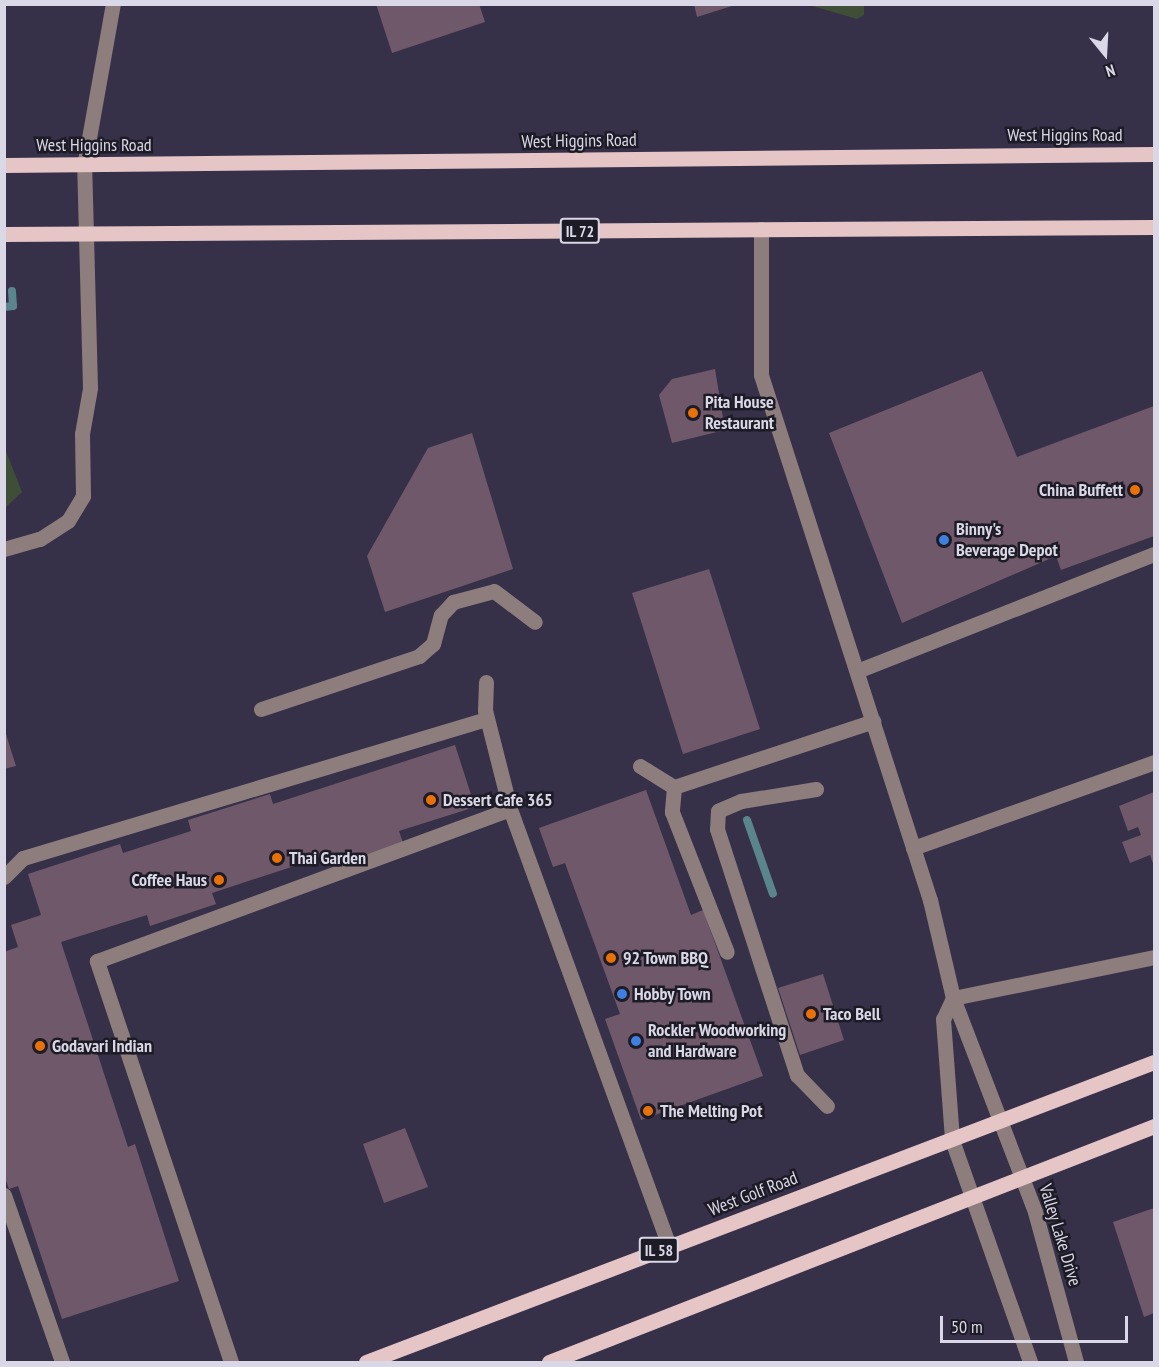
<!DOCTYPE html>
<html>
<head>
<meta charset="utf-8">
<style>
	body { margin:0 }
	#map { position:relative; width:1159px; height:1367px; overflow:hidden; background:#363149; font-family:"PT Sans Narrow",sans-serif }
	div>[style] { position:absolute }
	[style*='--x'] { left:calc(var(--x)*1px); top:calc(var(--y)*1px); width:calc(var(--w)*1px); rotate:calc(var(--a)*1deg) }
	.green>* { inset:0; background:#3f4e37 }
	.stream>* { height:8px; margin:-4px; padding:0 4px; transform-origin:4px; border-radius:4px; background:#5b858c }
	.building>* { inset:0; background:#70586b }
	.minor>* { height:15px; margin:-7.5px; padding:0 7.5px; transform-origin:7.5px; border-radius:7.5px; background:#8d7d7d }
	.major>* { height:15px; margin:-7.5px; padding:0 7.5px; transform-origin:7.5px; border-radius:7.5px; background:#e5c5c5 }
	.dots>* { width:16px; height:16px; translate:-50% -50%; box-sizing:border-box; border:3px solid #1d1b26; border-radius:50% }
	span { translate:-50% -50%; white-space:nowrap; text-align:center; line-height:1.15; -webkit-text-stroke:5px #1d1b26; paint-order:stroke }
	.shield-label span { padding:2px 4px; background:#1d1b26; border:2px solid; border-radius:4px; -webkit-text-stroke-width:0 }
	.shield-label { font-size:16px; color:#dad7e6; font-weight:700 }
	.street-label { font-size:18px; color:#dad7e6 }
	.poi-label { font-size:18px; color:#dad7e6; font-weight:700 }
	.left { translate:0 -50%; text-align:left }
	.right { translate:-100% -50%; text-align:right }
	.frame { position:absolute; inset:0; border:6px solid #dad7e6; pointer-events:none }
	.north { position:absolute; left:1075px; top:24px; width:60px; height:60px; -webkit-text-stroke:4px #1d1b26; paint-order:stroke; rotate:162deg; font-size:16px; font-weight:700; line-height:24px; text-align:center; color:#dad7e6 }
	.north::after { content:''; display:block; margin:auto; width:21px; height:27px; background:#dad7e6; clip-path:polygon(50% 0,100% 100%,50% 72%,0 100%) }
	.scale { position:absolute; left:940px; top:1316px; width:188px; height:27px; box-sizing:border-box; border:3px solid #dad7e6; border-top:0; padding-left:8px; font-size:18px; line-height:21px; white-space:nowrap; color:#dad7e6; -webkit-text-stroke:4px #1d1b26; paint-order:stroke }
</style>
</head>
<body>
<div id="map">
	<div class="green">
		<div style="clip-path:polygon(809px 5px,864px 5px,864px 15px,857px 19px)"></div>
		<div style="clip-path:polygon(5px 449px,22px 492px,5px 508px,4px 508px)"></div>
	</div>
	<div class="stream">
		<div style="--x:4;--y:307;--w:9;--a:-6"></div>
		<div style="--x:13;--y:306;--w:15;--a:-94"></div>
		<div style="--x:747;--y:820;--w:78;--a:70.6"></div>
	</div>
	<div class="building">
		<div style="clip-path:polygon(376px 4px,479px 4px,485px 22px,392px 53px)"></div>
		<div style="clip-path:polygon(694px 4px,735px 4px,735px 5px,697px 17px)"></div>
		<div style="clip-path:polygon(715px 369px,725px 430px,672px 443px,659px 395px,672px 379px)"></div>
		<div style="clip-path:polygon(982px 371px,1017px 457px,1154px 406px,1154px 536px,1061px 570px,1056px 556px,902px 623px,829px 433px)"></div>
		<div style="clip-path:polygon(472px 433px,513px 569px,385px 612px,367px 556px,428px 448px)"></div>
		<div style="clip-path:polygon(709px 569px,760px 729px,683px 754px,632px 593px)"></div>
		<div style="clip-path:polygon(5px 731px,16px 766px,4px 769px,4px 732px)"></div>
		<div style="clip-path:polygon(455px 745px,475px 807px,399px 831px,403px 843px,332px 866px,328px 855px,212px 893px,216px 904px,150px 926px,147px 915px,61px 942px,128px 1147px,135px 1144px,179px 1281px,62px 1319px,18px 1186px,9px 1189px,4px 1175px,4px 952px,18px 947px,11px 925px,41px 915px,28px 874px,120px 844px,123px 853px,191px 831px,188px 820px,270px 794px,273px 804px)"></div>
		<div style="clip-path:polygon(646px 790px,691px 915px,703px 910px,763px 1076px,641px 1120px,605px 1019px,620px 1014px,565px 863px,553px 867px,539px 828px)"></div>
		<div style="clip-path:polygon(1154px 792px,1154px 866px,1150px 855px,1130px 863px,1122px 842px,1141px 835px,1138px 827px,1128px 831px,1119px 806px)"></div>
		<div style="clip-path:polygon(823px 974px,844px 1040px,800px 1055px,778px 988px)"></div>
		<div style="clip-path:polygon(405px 1128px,428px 1187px,384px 1203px,363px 1144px)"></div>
		<div style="clip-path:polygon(1154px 1208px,1154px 1313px,1144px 1317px,1113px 1222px)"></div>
	</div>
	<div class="minor">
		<div style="--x:761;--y:229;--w:146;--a:90"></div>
		<div style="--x:761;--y:375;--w:552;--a:72.16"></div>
		<div style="--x:930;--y:900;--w:101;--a:76.8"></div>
		<div style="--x:953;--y:998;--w:229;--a:69"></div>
		<div style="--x:1035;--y:1212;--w:156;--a:74.7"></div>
		<div style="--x:4;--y:549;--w:37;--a:-16"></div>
		<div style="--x:40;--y:539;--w:33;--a:-33"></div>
		<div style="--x:68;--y:521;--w:29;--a:-59"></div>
		<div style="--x:83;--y:496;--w:62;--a:-90.9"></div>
		<div style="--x:82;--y:434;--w:47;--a:-80.1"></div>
		<div style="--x:90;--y:388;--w:222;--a:-91.5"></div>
		<div style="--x:84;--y:166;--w:165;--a:-79.9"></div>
		<div style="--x:857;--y:671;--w:319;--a:-21.5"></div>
		<div style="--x:486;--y:682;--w:28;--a:92"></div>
		<div style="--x:485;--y:710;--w:102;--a:75.8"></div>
		<div style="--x:261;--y:709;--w:167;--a:-18.5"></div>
		<div style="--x:419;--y:656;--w:18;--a:-41"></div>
		<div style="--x:433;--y:644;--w:30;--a:-75"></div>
		<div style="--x:441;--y:615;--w:18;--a:-47"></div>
		<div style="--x:453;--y:602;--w:42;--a:-15"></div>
		<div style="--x:494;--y:591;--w:51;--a:37.1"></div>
		<div style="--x:640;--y:766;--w:40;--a:32"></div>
		<div style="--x:674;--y:787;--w:210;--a:-18.3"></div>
		<div style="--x:674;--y:787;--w:25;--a:95"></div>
		<div style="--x:672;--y:812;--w:150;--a:68.6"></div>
		<div style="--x:816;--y:789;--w:76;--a:170.9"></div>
		<div style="--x:741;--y:801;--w:25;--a:157"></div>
		<div style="--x:718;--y:811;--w:18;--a:93"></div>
		<div style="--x:717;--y:829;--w:259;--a:72"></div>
		<div style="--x:797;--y:1075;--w:43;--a:45.9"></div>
		<div style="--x:913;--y:848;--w:256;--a:-19.6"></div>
		<div style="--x:4;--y:877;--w:27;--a:-45"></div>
		<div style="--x:23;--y:858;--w:484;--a:-16.7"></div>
		<div style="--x:953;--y:998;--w:23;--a:115"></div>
		<div style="--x:943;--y:1019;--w:121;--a:85.7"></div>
		<div style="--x:952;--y:1140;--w:235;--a:70.6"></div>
		<div style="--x:953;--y:998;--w:205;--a:-11.5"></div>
		<div style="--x:4;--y:1195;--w:177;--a:70.8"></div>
		<div style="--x:231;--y:1362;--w:423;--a:-108.5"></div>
		<div style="--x:97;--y:961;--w:440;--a:-20.2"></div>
		<div style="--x:510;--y:809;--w:465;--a:70"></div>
	</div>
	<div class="major">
		<div style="--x:4;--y:165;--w:1150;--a:-0.55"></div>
		<div style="--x:4;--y:234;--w:1150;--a:-0.35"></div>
		<div style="--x:366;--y:1362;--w:843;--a:-20.84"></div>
		<div style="--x:549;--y:1362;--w:649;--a:-21.31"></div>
	</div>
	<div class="dots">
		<div style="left:693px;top:413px;background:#e8710a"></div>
		<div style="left:1135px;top:490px;background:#e8710a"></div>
		<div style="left:944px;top:540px;background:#3f7fe0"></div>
		<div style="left:431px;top:800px;background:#e8710a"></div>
		<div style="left:277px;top:858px;background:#e8710a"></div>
		<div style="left:219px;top:880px;background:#e8710a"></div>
		<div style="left:611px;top:958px;background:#e8710a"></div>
		<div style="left:622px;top:994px;background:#3f7fe0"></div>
		<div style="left:811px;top:1014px;background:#e8710a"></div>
		<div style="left:636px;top:1041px;background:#3f7fe0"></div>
		<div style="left:40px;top:1046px;background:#e8710a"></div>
		<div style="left:648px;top:1111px;background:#e8710a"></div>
	</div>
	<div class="shield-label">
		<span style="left:580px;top:231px">IL 72</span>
		<span style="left:659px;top:1250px">IL 58</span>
	</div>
	<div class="street-label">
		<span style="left:1065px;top:135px">West Higgins Road</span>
		<span style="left:579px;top:141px;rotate:-1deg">West Higgins Road</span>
		<span style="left:94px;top:145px">West Higgins Road</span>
		<span style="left:753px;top:1194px;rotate:-21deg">West Golf Road</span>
		<span style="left:1060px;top:1235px;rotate:73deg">Valley Lake Drive</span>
	</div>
	<div class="poi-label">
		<span class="left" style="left:705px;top:413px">Pita House<br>Restaurant</span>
		<span class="right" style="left:1123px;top:490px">China Buffett</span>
		<span class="left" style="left:956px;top:540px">Binny's<br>Beverage Depot</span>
		<span class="left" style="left:443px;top:800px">Dessert Cafe 365</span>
		<span class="left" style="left:289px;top:858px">Thai Garden</span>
		<span class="right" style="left:207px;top:880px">Coffee Haus</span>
		<span class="left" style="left:623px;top:958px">92 Town BBQ</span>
		<span class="left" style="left:634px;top:994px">Hobby Town</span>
		<span class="left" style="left:823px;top:1014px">Taco Bell</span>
		<span class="left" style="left:648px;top:1041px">Rockler Woodworking<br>and Hardware</span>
		<span class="left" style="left:52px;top:1046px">Godavari Indian</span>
		<span class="left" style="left:660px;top:1111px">The Melting Pot</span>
	</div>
	<div class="frame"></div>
	<div class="north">N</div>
	<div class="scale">50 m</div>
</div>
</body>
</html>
